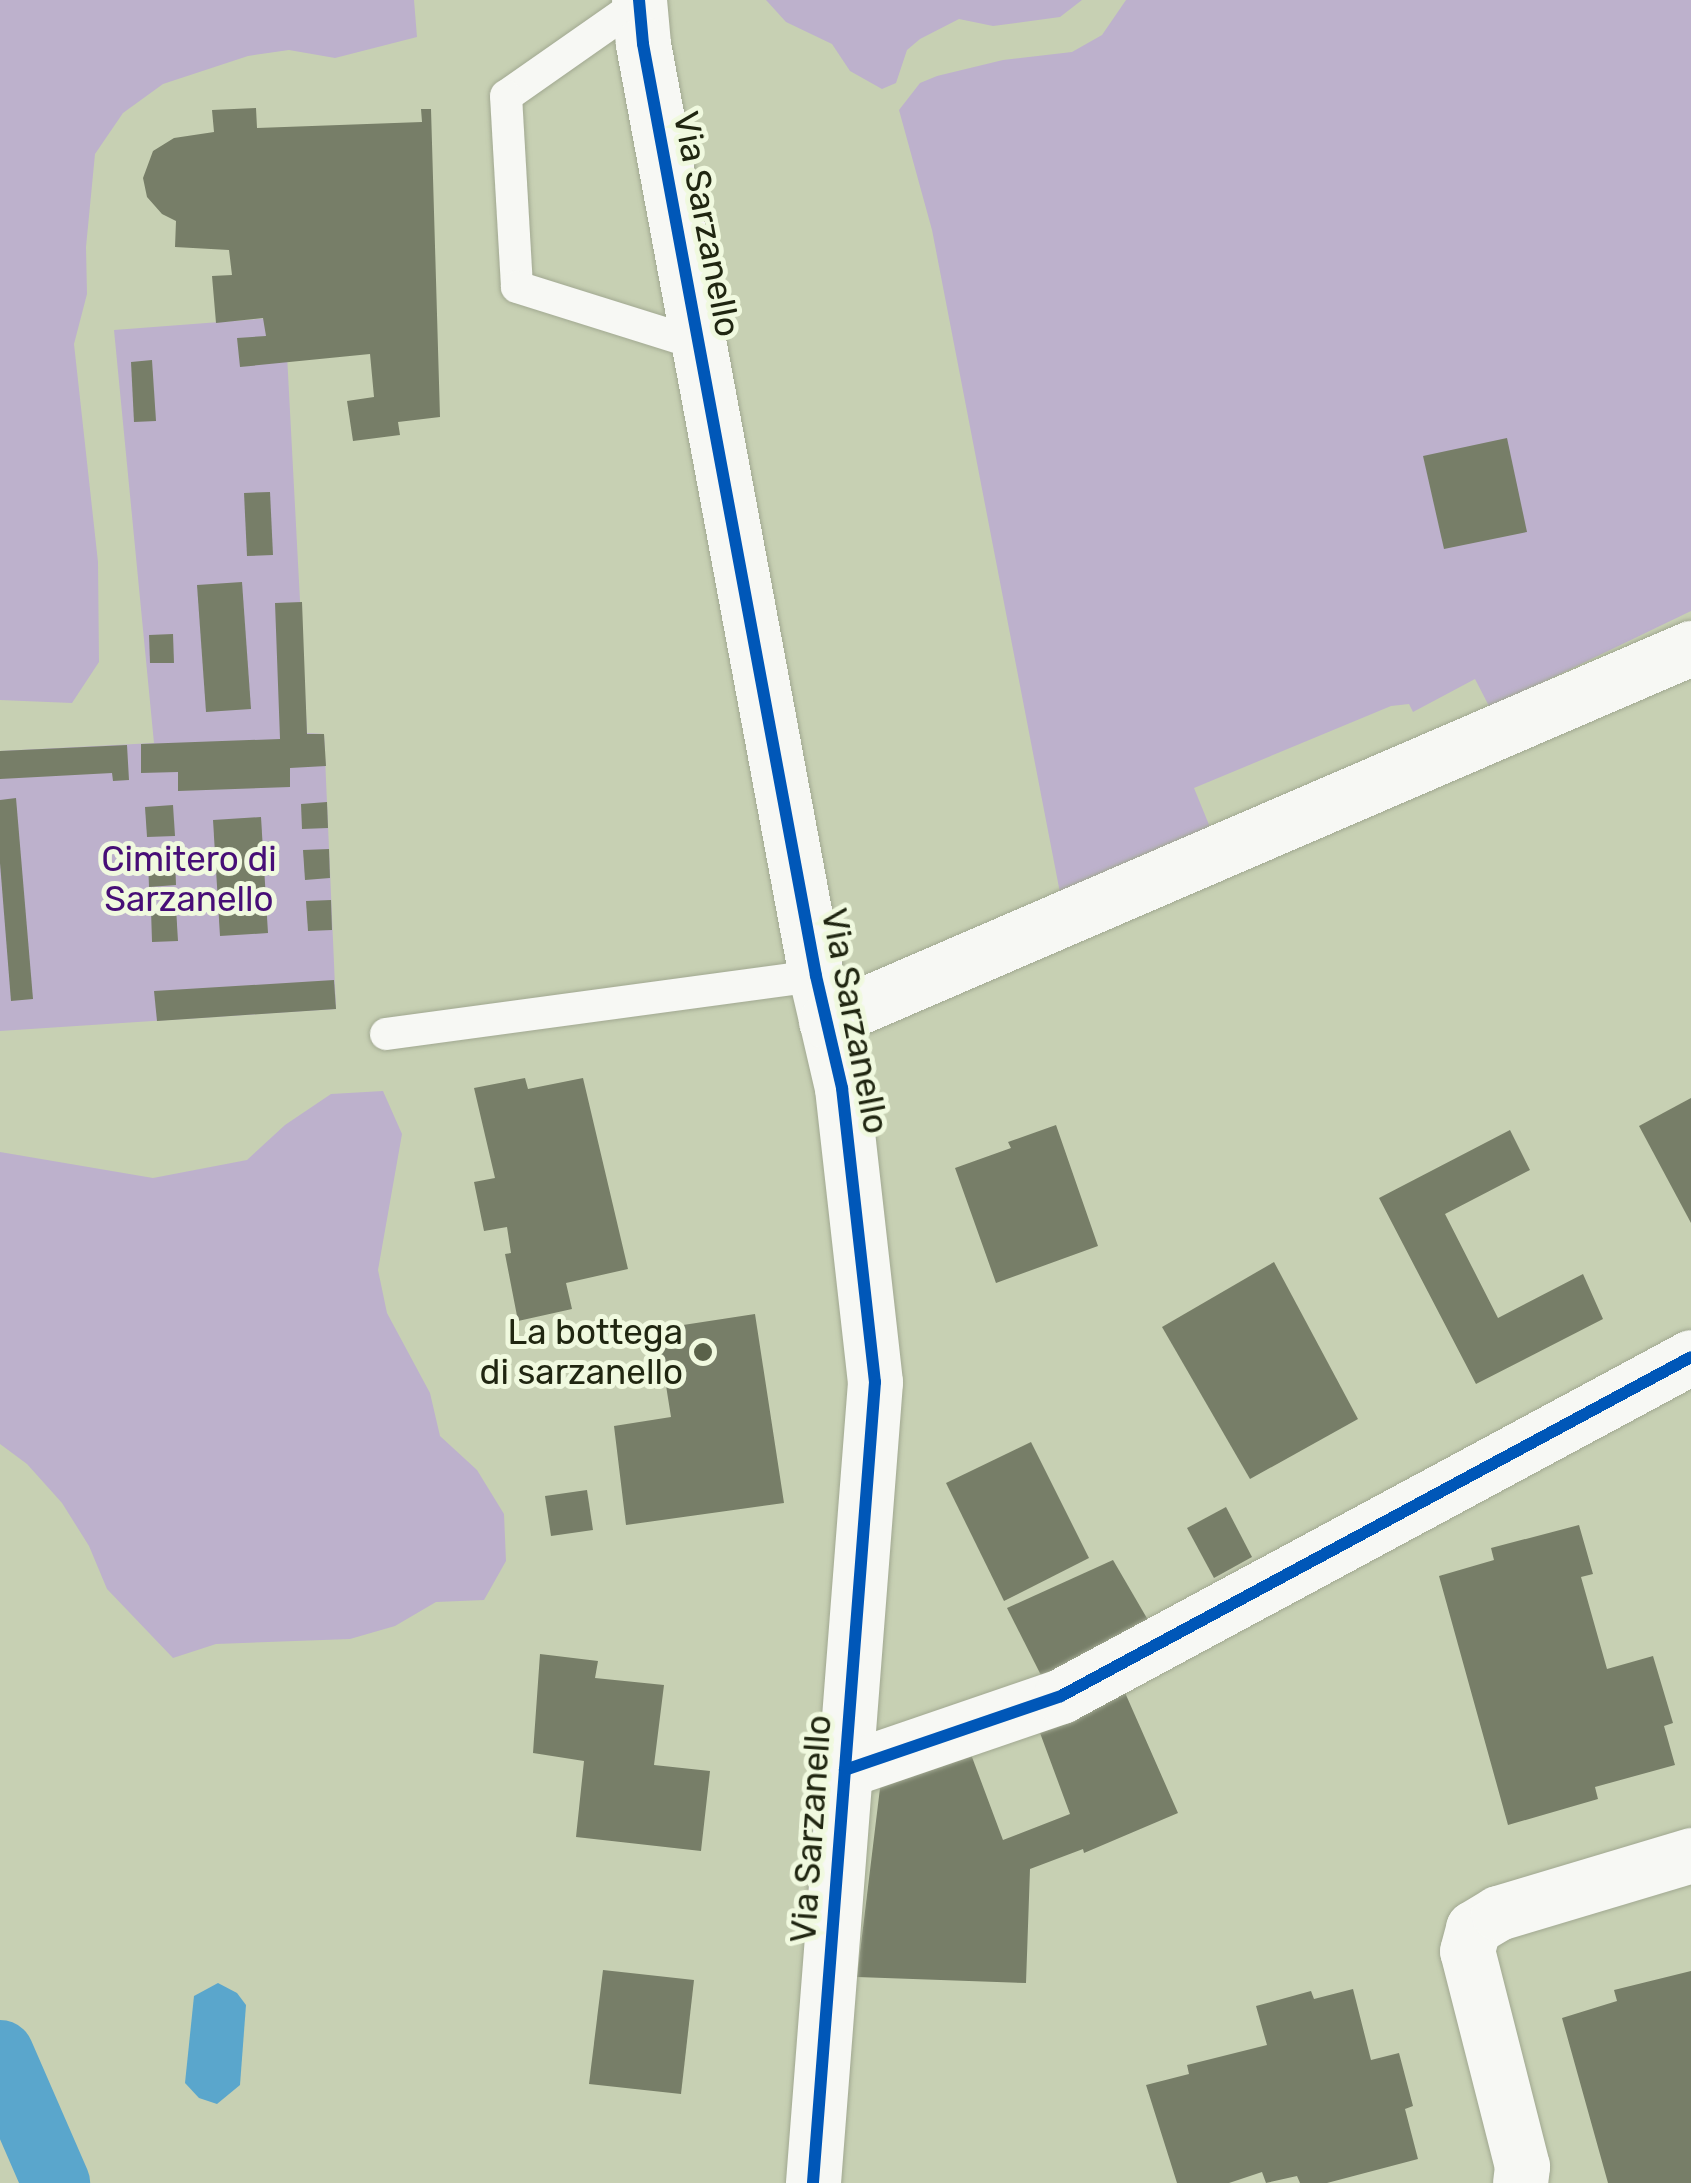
<!DOCTYPE html>
<html>
<head>
<meta charset="utf-8">
<style>
	body { margin:0 }
	#map { position:relative; width:1691px; height:2183px; overflow:hidden; background:#c7d0b3; font-family:Rubik,sans-serif }
	div>[style] { position:absolute }
	[style*='--x'] { left:calc(var(--x)*1px); top:calc(var(--y)*1px); width:calc(var(--w)*1px); rotate:calc(var(--a)*1deg) }
	.green>* { inset:0; background:#bdb1cc }
	.water>* { inset:0; background:#5aa6cc }
	.canal>* { height:68px; margin:-34px; padding:0 34px; transform-origin:34px; border-radius:34px; background:#5aa6cc }
	.building>* { inset:0; background:#777e68 }
	.roads { filter:drop-shadow(0 0 2px #a1a891) drop-shadow(0 0 2px #a1a891) }
	.lane>* { height:32px; margin:-16px; padding:0 16px; transform-origin:16px; border-radius:16px; background:#f7f8f4 }
	.street>* { height:55px; margin:-27.5px; padding:0 27.5px; transform-origin:27.5px; border-radius:27.5px; background:#f7f8f4 }
	.cycleway>* { height:12px; margin:-6px; padding:0 6px; transform-origin:6px; border-radius:6px; background:#0057b8 }
	.dots>* { width:28px; height:28px; translate:-50% -50%; box-sizing:border-box; border:5px solid #f0f9df; border-radius:50% }
	span { translate:-50% -50%; white-space:nowrap; text-align:center; line-height:1.15; -webkit-text-stroke:10px #f0f9df; paint-order:stroke }
	.street-label { font-size:35px; color:#202611 }
	.park-label { font-size:35px; color:#470e77 }
	.poi-label { font-size:35px; color:#202611 }
	.right { translate:-100% -50%; text-align:right }
</style>
</head>
<body>
<div id="map">
	<div class="green">
		<div style="clip-path:polygon(0 0,414px 0,417px 37px,335px 58px,289px 50px,248px 56px,163px 84px,123px 113px,95px 154px,86px 247px,87px 294px,74px 344px,98px 562px,99px 662px,72px 703px,0 700px)"></div>
		<div style="clip-path:polygon(766px 0,1082px 0,1060px 17px,993px 26px,959px 19px,920px 39px,907px 50px,896px 83px,882px 89px,850px 71px,832px 44px,786px 22px)"></div>
		<div style="clip-path:polygon(1126px 0,1691px 0,1691px 611px,1490px 708px,1475px 679px,1413px 712px,1409px 704px,1391px 706px,1194px 788px,1214px 837px,1061px 898px,932px 230px,899px 110px,920px 83px,937px 76px,1003px 60px,1072px 52px,1102px 35px)"></div>
		<div style="clip-path:polygon(285px 317px,307px 733px,324px 734px,336px 1009px,0 1031px,0 751px,154px 743px,114px 330px)"></div>
		<div style="clip-path:polygon(383px 1091px,402px 1134px,378px 1270px,387px 1313px,430px 1393px,440px 1436px,477px 1470px,504px 1514px,506px 1561px,484px 1600px,436px 1602px,395px 1626px,350px 1639px,216px 1644px,173px 1658px,107px 1589px,89px 1546px,62px 1503px,27px 1464px,0 1444px,0 1152px,153px 1178px,247px 1160px,285px 1125px,331px 1094px)"></div>
	</div>
	<div class="water">
		<div style="clip-path:polygon(218px 1983px,237px 1993px,246px 2005px,240px 2085px,217px 2104px,199px 2098px,185px 2083px,194px 1996px)"></div>
	</div>
	<div class="canal">
		<div style="--x:0;--y:2054;--w:141;--a:66.5"></div>
	</div>
	<div class="building">
		<div style="clip-path:polygon(256px 108px,257px 128px,422px 122px,421px 109px,431px 109px,440px 417px,398px 422px,400px 435px,353px 441px,347px 401px,374px 397px,370px 354px,240px 367px,237px 338px,266px 336px,263px 318px,216px 323px,212px 276px,232px 275px,229px 250px,175px 247px,176px 221px,162px 214px,147px 197px,143px 178px,153px 151px,174px 138px,214px 132px,212px 110px)"></div>
		<div style="clip-path:polygon(152px 360px,156px 421px,134px 422px,131px 362px)"></div>
		<div style="clip-path:polygon(1507px 438px,1527px 532px,1444px 549px,1423px 456px)"></div>
		<div style="clip-path:polygon(270px 492px,273px 555px,247px 556px,244px 493px)"></div>
		<div style="clip-path:polygon(242px 582px,251px 709px,206px 712px,197px 585px)"></div>
		<div style="clip-path:polygon(302px 602px,307px 734px,324px 734px,326px 766px,290px 768px,290px 787px,178px 791px,178px 772px,141px 773px,141px 744px,280px 739px,275px 603px)"></div>
		<div style="clip-path:polygon(173px 634px,174px 663px,150px 663px,149px 635px)"></div>
		<div style="clip-path:polygon(127px 745px,129px 780px,113px 781px,112px 773px,0 779px,0 751px)"></div>
		<div style="clip-path:polygon(16px 798px,33px 999px,11px 1001px,0 863px,0 800px)"></div>
		<div style="clip-path:polygon(327px 802px,328px 828px,302px 829px,301px 804px)"></div>
		<div style="clip-path:polygon(173px 805px,175px 836px,147px 837px,145px 807px)"></div>
		<div style="clip-path:polygon(261px 817px,268px 933px,220px 936px,213px 820px)"></div>
		<div style="clip-path:polygon(329px 849px,330px 878px,305px 880px,303px 850px)"></div>
		<div style="clip-path:polygon(175px 858px,176px 885px,149px 887px,148px 859px)"></div>
		<div style="clip-path:polygon(331px 900px,332px 930px,308px 931px,306px 901px)"></div>
		<div style="clip-path:polygon(176px 908px,178px 941px,152px 942px,151px 910px)"></div>
		<div style="clip-path:polygon(334px 980px,336px 1009px,157px 1021px,154px 991px)"></div>
		<div style="clip-path:polygon(525px 1078px,528px 1089px,583px 1078px,628px 1269px,566px 1283px,572px 1309px,518px 1321px,505px 1254px,511px 1253px,507px 1227px,484px 1231px,474px 1182px,495px 1178px,474px 1088px)"></div>
		<div style="clip-path:polygon(1691px 1098px,1691px 1223px,1639px 1126px)"></div>
		<div style="clip-path:polygon(1056px 1125px,1098px 1246px,996px 1283px,955px 1168px,1011px 1148px,1008px 1142px)"></div>
		<div style="clip-path:polygon(1510px 1130px,1530px 1170px,1445px 1214px,1498px 1318px,1583px 1274px,1603px 1319px,1476px 1384px,1379px 1198px)"></div>
		<div style="clip-path:polygon(1274px 1262px,1358px 1419px,1250px 1479px,1162px 1327px)"></div>
		<div style="clip-path:polygon(755px 1314px,784px 1503px,626px 1525px,614px 1426px,671px 1417px,657px 1329px)"></div>
		<div style="clip-path:polygon(1031px 1442px,1089px 1558px,1004px 1601px,946px 1483px)"></div>
		<div style="clip-path:polygon(587px 1490px,593px 1530px,551px 1536px,545px 1496px)"></div>
		<div style="clip-path:polygon(1226px 1507px,1252px 1557px,1214px 1578px,1187px 1528px)"></div>
		<div style="clip-path:polygon(1579px 1525px,1593px 1574px,1581px 1577px,1607px 1669px,1653px 1656px,1673px 1723px,1664px 1726px,1675px 1765px,1595px 1787px,1598px 1799px,1508px 1825px,1439px 1576px,1494px 1560px,1491px 1548px)"></div>
		<div style="clip-path:polygon(1113px 1560px,1148px 1620px,1048px 1689px,1007px 1608px)"></div>
		<div style="clip-path:polygon(540px 1654px,598px 1661px,595px 1678px,664px 1685px,654px 1765px,710px 1771px,701px 1851px,576px 1837px,584px 1761px,533px 1753px)"></div>
		<div style="clip-path:polygon(1119px 1679px,1178px 1813px,1084px 1853px,1083px 1849px,1030px 1869px,1026px 1983px,857px 1977px,881px 1780px,969px 1749px,1003px 1840px,1070px 1814px,1033px 1714px)"></div>
		<div style="clip-path:polygon(603px 1970px,694px 1980px,681px 2094px,589px 2084px)"></div>
		<div style="clip-path:polygon(1691px 1971px,1691px 2183px,1608px 2183px,1562px 2018px,1617px 2001px,1614px 1990px)"></div>
		<div style="clip-path:polygon(1353px 1989px,1371px 2060px,1399px 2053px,1413px 2106px,1405px 2109px,1418px 2159px,1327px 2183px,1300px 2183px,1297px 2176px,1266px 2183px,1262px 2172px,1229px 2183px,1177px 2183px,1146px 2085px,1189px 2074px,1187px 2065px,1267px 2045px,1256px 2006px,1311px 1991px,1314px 1999px)"></div>
	</div>
	<div class="roads">
		<div class="lane">
			<div style="--x:639;--y:3;--w:162;--a:145"></div>
			<div style="--x:506;--y:96;--w:191;--a:86.7"></div>
			<div style="--x:517;--y:287;--w:191;--a:17.4"></div>
			<div style="--x:386;--y:1034;--w:434;--a:-7.7"></div>
		</div>
		<div class="street">
			<div style="--x:639;--y:0;--w:44;--a:84.8"></div>
			<div style="--x:643;--y:44;--w:948;--a:79.48"></div>
			<div style="--x:816;--y:976;--w:115;--a:76.9"></div>
			<div style="--x:842;--y:1088;--w:296;--a:83.6"></div>
			<div style="--x:875;--y:1382;--w:803;--a:94.43"></div>
			<div style="--x:826;--y:1021;--w:942;--a:-23.33"></div>
			<div style="--x:845;--y:1770;--w:228;--a:-18.9"></div>
			<div style="--x:1061;--y:1696;--w:715;--a:-28.28"></div>
			<div style="--x:1520;--y:2183;--w:17;--a:-83"></div>
			<div style="--x:1522;--y:2166;--w:222;--a:-104.3"></div>
			<div style="--x:1467;--y:1951;--w:24;--a:-75"></div>
			<div style="--x:1473;--y:1928;--w:29;--a:-31"></div>
			<div style="--x:1498;--y:1913;--w:202;--a:-16.7"></div>
		</div>
	</div>
	<div class="cycleway">
		<div style="--x:639;--y:0;--w:44;--a:84.8"></div>
		<div style="--x:643;--y:44;--w:948;--a:79.48"></div>
		<div style="--x:816;--y:976;--w:115;--a:76.9"></div>
		<div style="--x:842;--y:1088;--w:296;--a:83.6"></div>
		<div style="--x:875;--y:1382;--w:803;--a:94.43"></div>
		<div style="--x:845;--y:1770;--w:228;--a:-18.9"></div>
		<div style="--x:1061;--y:1696;--w:715;--a:-28.28"></div>
	</div>
	<div class="dots">
		<div style="left:703px;top:1352px;background:#5a624a"></div>
	</div>
	<div class="street-label">
		<span style="left:707px;top:224px;rotate:79deg">Via Sarzanello</span>
		<span style="left:855px;top:1021px;rotate:79deg">Via Sarzanello</span>
		<span style="left:811px;top:1829px;rotate:-86deg">Via Sarzanello</span>
	</div>
	<div class="park-label">
		<span style="left:189px;top:879px">Cimitero di<br>Sarzanello</span>
	</div>
	<div class="poi-label">
		<span class="right" style="left:683px;top:1352px">La bottega<br>di sarzanello</span>
	</div>
</div>
</body>
</html>
